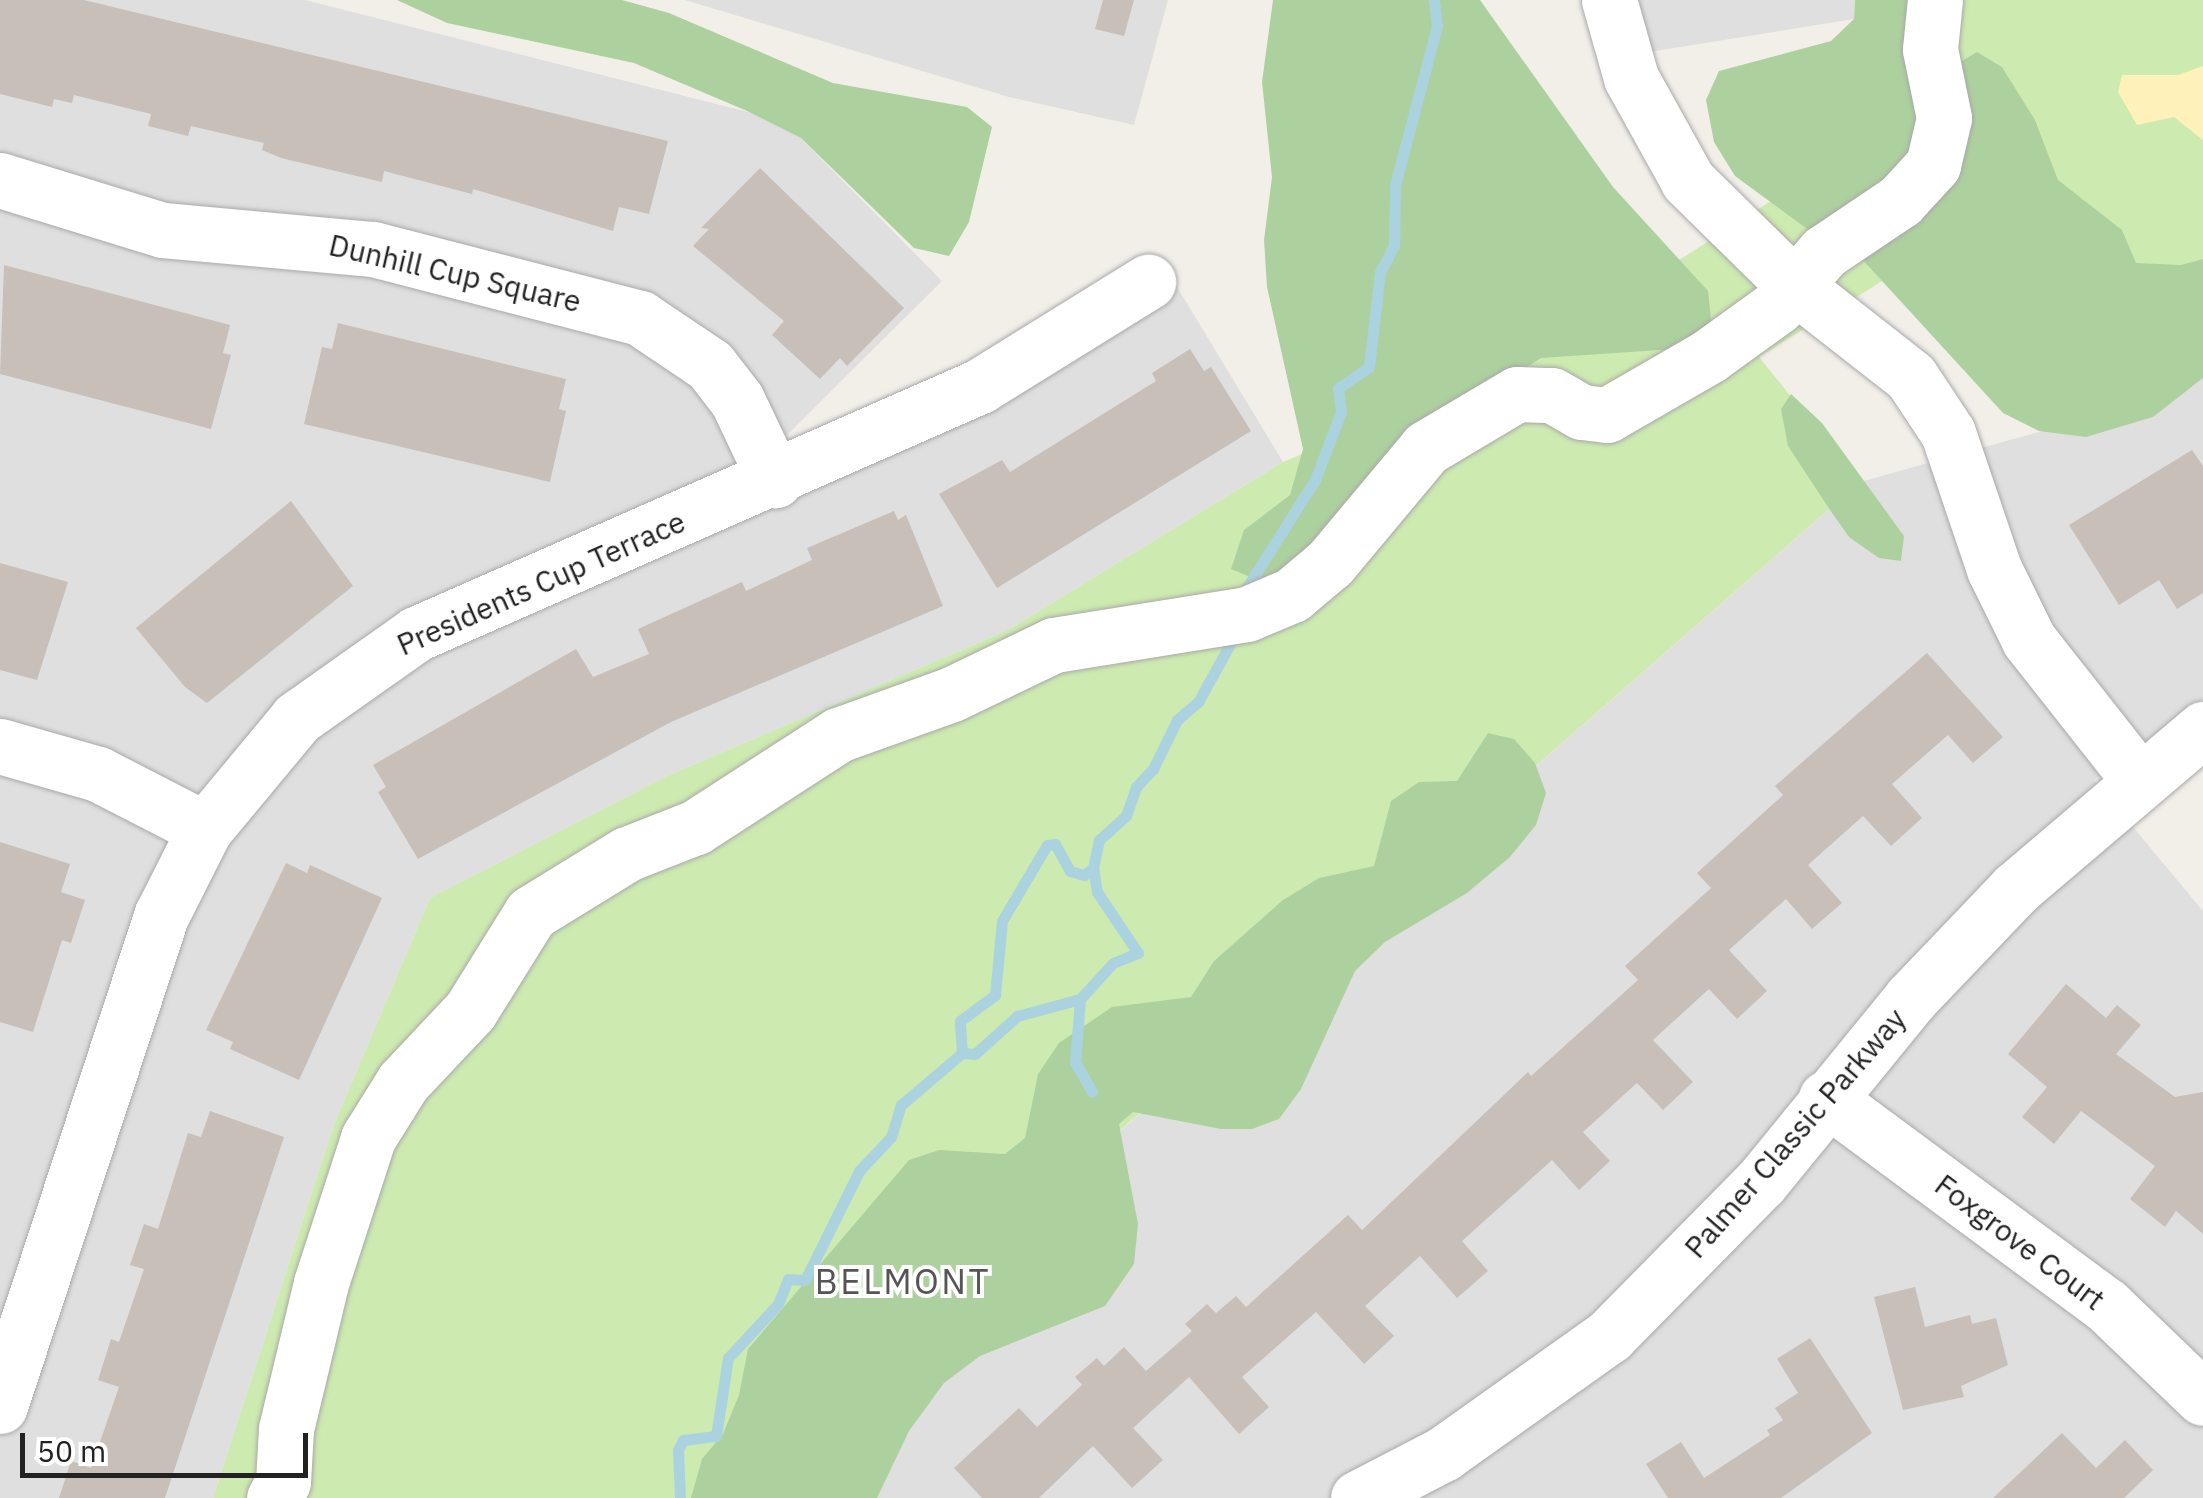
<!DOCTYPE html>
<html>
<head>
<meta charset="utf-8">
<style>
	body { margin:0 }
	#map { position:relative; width:2203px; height:1498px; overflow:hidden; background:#f2efe9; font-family:"IBM Plex Sans",sans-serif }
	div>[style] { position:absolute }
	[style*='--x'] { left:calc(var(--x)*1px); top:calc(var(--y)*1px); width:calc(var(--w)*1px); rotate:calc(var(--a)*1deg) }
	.residential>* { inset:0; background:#e0dfdf }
	.grass>* { inset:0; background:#cdebb0 }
	.forest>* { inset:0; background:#add19e }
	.sand>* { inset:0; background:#fff1ba }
	.stream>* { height:11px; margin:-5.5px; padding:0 5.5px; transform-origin:5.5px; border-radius:5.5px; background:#aad3df }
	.building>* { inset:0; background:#c7bfb8 }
	.roads { filter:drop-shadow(0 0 2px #a9a9a9) drop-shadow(0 0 2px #a9a9a9) }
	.minor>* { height:55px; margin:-27.5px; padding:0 27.5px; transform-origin:27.5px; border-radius:27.5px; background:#fff }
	span { translate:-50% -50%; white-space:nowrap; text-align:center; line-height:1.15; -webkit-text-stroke:8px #fff; paint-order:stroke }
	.street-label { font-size:30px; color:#222 }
	.quarter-label { font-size:35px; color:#555; letter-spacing:2.5px }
	.scale { position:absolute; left:20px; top:1433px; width:288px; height:45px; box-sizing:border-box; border:5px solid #222; border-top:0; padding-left:12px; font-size:30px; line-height:35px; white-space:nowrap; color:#222; -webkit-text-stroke:8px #fff; paint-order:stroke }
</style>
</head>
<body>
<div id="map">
	<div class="residential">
		<div style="clip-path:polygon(0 0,305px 0,784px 121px,942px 281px,786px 436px,806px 485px,1174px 282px,1283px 462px,1006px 631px,669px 775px,430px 898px,333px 1127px,213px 1498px,0 1498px)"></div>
		<div style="clip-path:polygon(685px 0,1168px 0,1134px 125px,1009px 97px)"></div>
		<div style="clip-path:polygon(1628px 0,1855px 0,1854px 19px,1643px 53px)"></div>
		<div style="clip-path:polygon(2203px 355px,2203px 699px,2094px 780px,2203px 911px,2203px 1498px,851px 1498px,956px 1275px,1860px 482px,2121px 409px)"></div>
	</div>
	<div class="grass">
		<div style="clip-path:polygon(1913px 0,2203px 0,2203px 267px,1910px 264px,1759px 357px,1860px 482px,956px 1274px,742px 1498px,213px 1498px,333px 1127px,430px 898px,669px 775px,1006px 631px,1283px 462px,1514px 366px,1874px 135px)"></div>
	</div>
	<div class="forest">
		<div style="clip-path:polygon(397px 0,622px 0,669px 13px,833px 83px,967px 107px,992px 127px,969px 222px,949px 256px,914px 248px,801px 138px,747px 111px,634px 63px,447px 23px)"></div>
		<div style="clip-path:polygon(1273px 0,1480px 0,1613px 187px,1708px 291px,1712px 328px,1675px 349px,1541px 358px,1461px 408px,1284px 591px,1231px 569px,1244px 530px,1290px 495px,1303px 449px,1267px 287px,1264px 240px,1272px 177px,1262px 82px)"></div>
		<div style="clip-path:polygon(1855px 0,1919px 0,1952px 67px,1977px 52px,2002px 67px,2035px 120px,2058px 180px,2122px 230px,2136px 263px,2181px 265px,2203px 259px,2203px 378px,2153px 417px,2086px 437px,2039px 431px,2003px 413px,1861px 258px,1818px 237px,1735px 176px,1714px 142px,1706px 100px,1719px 71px,1831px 41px,1854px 19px)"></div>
		<div style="clip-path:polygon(1791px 394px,1822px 423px,1904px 536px,1901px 561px,1879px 558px,1849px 537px,1830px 510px,1788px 446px,1781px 409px)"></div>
		<div style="clip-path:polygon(1488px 733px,1514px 739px,1535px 763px,1546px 793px,1536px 825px,1510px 857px,1467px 893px,1385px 942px,1355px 971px,1301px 1089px,1279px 1119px,1252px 1129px,1221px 1129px,1133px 1112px,1119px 1124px,1138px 1224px,1134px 1264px,1105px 1306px,980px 1356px,944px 1383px,909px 1431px,877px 1498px,691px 1498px,702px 1459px,723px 1434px,739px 1395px,748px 1349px,909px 1160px,939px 1150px,1005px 1154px,1025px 1138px,1038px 1074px,1059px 1043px,1112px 1007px,1191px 997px,1214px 961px,1283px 900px,1319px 878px,1374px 866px,1391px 801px,1419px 782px,1457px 781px)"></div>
	</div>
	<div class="sand">
		<div style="clip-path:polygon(2203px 66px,2203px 140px,2174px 117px,2137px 125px,2118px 92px,2122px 75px,2178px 75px)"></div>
	</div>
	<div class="stream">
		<div style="--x:1242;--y:595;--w:136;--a:-57.6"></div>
		<div style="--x:1315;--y:480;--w:73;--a:-69.1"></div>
		<div style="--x:1341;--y:412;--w:24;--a:-97"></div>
		<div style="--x:1338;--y:388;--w:37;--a:-34"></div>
		<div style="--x:1369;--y:367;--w:96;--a:-83.4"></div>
		<div style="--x:1380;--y:272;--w:30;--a:-62"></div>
		<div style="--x:1394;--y:246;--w:61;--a:-89.1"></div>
		<div style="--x:1395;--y:185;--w:164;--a:-75.2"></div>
		<div style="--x:1437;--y:26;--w:26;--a:-97"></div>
		<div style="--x:1080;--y:999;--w:63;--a:94.5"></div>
		<div style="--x:1075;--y:1062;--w:34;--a:60"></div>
		<div style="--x:962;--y:1053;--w:13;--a:4"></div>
		<div style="--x:975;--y:1054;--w:57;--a:-42.1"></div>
		<div style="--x:1017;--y:1016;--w:65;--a:-15.1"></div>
		<div style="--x:1080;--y:999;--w:49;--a:-47.5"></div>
		<div style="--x:1113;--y:963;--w:27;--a:-22"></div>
		<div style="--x:1138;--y:953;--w:73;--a:-123.9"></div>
		<div style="--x:1097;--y:892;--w:24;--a:-99"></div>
		<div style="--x:680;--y:1498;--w:48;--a:-92.4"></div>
		<div style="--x:678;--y:1450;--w:11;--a:-63"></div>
		<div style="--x:683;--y:1440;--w:33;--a:-7"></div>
		<div style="--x:716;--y:1436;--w:79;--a:-81.3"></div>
		<div style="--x:728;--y:1358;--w:74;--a:-47.2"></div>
		<div style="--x:778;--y:1304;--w:27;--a:-68"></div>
		<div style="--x:788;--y:1279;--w:17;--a:3"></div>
		<div style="--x:805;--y:1280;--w:122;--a:-63.6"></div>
		<div style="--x:859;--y:1171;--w:47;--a:-46.7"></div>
		<div style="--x:891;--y:1137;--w:34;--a:-73"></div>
		<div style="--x:901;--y:1105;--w:80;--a:-40.4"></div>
		<div style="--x:962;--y:1053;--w:32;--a:-94"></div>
		<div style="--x:960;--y:1021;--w:44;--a:-36.6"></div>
		<div style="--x:995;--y:995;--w:74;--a:-84.6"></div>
		<div style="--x:1002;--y:921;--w:88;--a:-59.4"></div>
		<div style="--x:1047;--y:845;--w:8;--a:-7"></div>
		<div style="--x:1055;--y:844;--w:31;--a:61"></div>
		<div style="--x:1070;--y:871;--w:15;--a:16"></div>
		<div style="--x:1084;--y:875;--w:11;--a:-38"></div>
		<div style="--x:1093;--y:868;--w:29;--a:-78"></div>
		<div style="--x:1099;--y:840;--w:36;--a:-42"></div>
		<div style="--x:1126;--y:816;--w:31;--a:-71"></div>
		<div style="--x:1136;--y:787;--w:25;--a:-47"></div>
		<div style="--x:1153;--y:769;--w:55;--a:-63.9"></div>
		<div style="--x:1177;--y:720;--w:28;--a:-41"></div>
		<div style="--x:1198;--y:702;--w:77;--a:-61.1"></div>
	</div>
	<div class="building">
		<div style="clip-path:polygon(0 0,84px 0,668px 141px,649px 214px,619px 207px,613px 231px,473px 189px,472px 194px,384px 171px,382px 182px,281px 158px,262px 150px,264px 143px,191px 126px,188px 136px,148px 126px,151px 114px,74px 95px,72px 103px,54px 99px,52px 107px,0 94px)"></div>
		<div style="clip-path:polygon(1103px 0,1134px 0,1124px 36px,1095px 29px)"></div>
		<div style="clip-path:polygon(760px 168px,904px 308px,847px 366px,840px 358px,820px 379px,772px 335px,784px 321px,693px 246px,709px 229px,701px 228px)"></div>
		<div style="clip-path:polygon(4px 265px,230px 325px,223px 353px,231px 355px,211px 429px,0 374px)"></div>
		<div style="clip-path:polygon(338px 323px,566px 379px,559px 409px,566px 411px,550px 482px,304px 424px,322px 347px,332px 349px)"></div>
		<div style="clip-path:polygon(1190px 349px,1204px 371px,1211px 367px,1251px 431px,997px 588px,939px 494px,1002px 460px,1010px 472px,1156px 381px,1152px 373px)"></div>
		<div style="clip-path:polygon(2192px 450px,2203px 466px,2203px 593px,2177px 609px,2159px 580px,2119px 605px,2069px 525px)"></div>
		<div style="clip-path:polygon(291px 501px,353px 586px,207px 703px,185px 687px,136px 628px)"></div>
		<div style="clip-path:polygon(894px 511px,898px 520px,906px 515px,943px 606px,671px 722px,418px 859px,378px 792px,386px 787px,373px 765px,576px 649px,593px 677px,649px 654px,638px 629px,742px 582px,746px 591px,812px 560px,807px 548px)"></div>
		<div style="clip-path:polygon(0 563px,68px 582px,37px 680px,0 670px)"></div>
		<div style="clip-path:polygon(1927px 653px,2003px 737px,1973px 763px,1948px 735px,1892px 784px,1922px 818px,1891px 846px,1863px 816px,1808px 865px,1842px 903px,1812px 929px,1786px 899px,1729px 950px,1767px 991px,1737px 1019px,1709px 989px,1653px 1040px,1693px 1082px,1663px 1110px,1637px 1083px,1583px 1132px,1610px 1161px,1579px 1190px,1552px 1160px,1462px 1241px,1488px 1271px,1457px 1298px,1420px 1256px,1365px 1306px,1394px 1336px,1364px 1364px,1316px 1312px,1242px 1377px,1269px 1407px,1239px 1434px,1189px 1377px,1133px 1428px,1163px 1460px,1132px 1488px,1093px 1446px,1039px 1498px,982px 1498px,954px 1468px,1019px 1408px,1037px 1427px,1082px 1385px,1075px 1377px,1097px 1358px,1104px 1366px,1124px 1347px,1146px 1371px,1192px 1331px,1185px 1324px,1207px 1304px,1216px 1313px,1236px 1296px,1246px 1307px,1348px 1215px,1362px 1230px,1528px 1072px,1531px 1076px,1638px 980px,1625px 966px,1711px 888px,1697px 873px,1783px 795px,1775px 786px)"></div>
		<div style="clip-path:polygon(0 842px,70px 864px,61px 892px,85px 900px,71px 943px,62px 940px,33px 1032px,0 1022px)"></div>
		<div style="clip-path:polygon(286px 863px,307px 873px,310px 865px,382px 898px,299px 1080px,230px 1049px,233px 1042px,206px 1030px)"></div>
		<div style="clip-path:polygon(2066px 984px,2106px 1018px,2117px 1005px,2141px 1025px,2116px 1054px,2175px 1097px,2203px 1092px,2203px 1234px,2176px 1211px,2165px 1227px,2130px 1199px,2155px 1166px,2081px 1111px,2054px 1144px,2022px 1117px,2047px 1087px,2008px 1054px)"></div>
		<div style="clip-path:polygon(210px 1111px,284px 1137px,165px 1498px,59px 1498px,71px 1461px,91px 1468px,119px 1387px,98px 1380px,111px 1339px,119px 1342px,144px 1269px,130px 1265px,144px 1224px,158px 1229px,188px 1133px,201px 1137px)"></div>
		<div style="clip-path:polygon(1915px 1287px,1925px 1327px,1970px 1315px,1972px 1324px,1996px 1318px,2008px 1365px,1961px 1386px,1964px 1397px,1903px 1410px,1874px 1297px)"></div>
		<div style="clip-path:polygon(1810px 1338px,1872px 1433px,1781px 1498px,1668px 1498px,1646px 1464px,1681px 1442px,1704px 1478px,1770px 1435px,1767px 1430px,1783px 1420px,1775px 1408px,1798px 1393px,1777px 1359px)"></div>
		<div style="clip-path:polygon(2062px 1433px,2096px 1468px,2125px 1440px,2153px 1470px,2124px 1498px,1993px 1498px)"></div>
	</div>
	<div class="roads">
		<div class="minor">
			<div style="--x:1609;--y:0;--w:81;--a:74.2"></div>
			<div style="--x:1631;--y:78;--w:118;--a:61"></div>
			<div style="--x:1688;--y:181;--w:150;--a:44.5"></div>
			<div style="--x:1795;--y:286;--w:147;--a:38.1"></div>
			<div style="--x:1911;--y:377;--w:67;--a:56.5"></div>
			<div style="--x:1948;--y:433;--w:144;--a:71.3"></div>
			<div style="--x:1994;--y:569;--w:79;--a:63.8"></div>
			<div style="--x:2029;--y:640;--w:178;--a:51.8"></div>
			<div style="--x:0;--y:180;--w:170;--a:17.1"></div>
			<div style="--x:163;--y:230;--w:211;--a:5.2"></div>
			<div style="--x:373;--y:249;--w:276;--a:14.5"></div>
			<div style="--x:640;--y:318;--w:84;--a:33.9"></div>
			<div style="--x:710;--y:365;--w:44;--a:52.4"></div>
			<div style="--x:737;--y:400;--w:89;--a:64.6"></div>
			<div style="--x:0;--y:746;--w:102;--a:15.9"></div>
			<div style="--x:98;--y:774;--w:120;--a:27.2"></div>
			<div style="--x:1826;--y:1098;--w:348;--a:36.5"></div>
			<div style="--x:2106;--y:1305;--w:134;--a:43.8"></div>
			<div style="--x:0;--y:1406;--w:516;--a:-71.81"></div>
			<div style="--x:161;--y:916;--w:97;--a:-63.2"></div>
			<div style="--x:205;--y:829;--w:144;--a:-50.3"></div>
			<div style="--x:297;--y:718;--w:146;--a:-35.2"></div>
			<div style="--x:416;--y:634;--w:616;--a:-23.74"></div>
			<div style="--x:980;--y:386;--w:198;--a:-31.8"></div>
			<div style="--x:274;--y:1498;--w:18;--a:-61"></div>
			<div style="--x:283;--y:1482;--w:53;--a:-86.8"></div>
			<div style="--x:286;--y:1429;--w:150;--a:-76.5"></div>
			<div style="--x:321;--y:1283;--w:152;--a:-72"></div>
			<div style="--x:368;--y:1138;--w:66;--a:-58"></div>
			<div style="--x:403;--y:1082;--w:98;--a:-46.7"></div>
			<div style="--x:470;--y:1011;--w:115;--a:-58.1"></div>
			<div style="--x:531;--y:913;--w:113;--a:-31.6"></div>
			<div style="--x:627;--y:854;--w:74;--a:-21.4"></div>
			<div style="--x:696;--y:827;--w:169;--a:-32.9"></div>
			<div style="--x:838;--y:735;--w:121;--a:-19.8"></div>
			<div style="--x:952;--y:694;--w:113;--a:-25.7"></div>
			<div style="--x:1054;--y:645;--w:195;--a:-9.1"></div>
			<div style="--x:1247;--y:614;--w:49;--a:-22.9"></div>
			<div style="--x:1292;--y:595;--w:50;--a:-40.1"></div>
			<div style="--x:1330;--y:563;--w:150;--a:-50.1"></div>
			<div style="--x:1426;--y:448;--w:106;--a:-30.7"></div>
			<div style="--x:1517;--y:394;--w:35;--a:2"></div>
			<div style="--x:1552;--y:395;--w:34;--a:30"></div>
			<div style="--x:1582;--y:412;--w:25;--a:7"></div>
			<div style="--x:1607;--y:415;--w:118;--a:-30"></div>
			<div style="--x:1709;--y:356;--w:85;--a:-35.9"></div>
			<div style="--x:1778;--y:306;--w:71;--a:-49.6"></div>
			<div style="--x:1824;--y:252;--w:92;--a:-33.9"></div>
			<div style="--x:1900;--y:201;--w:49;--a:-47.5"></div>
			<div style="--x:1933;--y:165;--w:48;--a:-76.8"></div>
			<div style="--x:1944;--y:118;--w:70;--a:-101.5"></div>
			<div style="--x:1930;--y:49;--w:49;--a:-84.2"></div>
			<div style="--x:1358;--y:1498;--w:96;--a:-27.4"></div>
			<div style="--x:1443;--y:1454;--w:204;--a:-35.4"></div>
			<div style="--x:1609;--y:1336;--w:216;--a:-45.4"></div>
			<div style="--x:1761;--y:1182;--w:237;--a:-50.8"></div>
			<div style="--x:1911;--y:998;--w:151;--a:-46.3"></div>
			<div style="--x:2015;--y:889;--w:247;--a:-40.4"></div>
		</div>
	</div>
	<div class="street-label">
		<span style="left:455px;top:273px;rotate:13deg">Dunhill Cup Square</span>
		<span style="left:541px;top:583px;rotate:-24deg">Presidents Cup Terrace</span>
		<span style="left:1795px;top:1133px;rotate:-49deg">Palmer Classic Parkway</span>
		<span style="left:2020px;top:1242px;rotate:37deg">Foxgrove Court</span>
	</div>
	<div class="quarter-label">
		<span style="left:903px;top:1281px">BELMONT</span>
	</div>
	<div class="scale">50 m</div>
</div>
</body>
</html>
